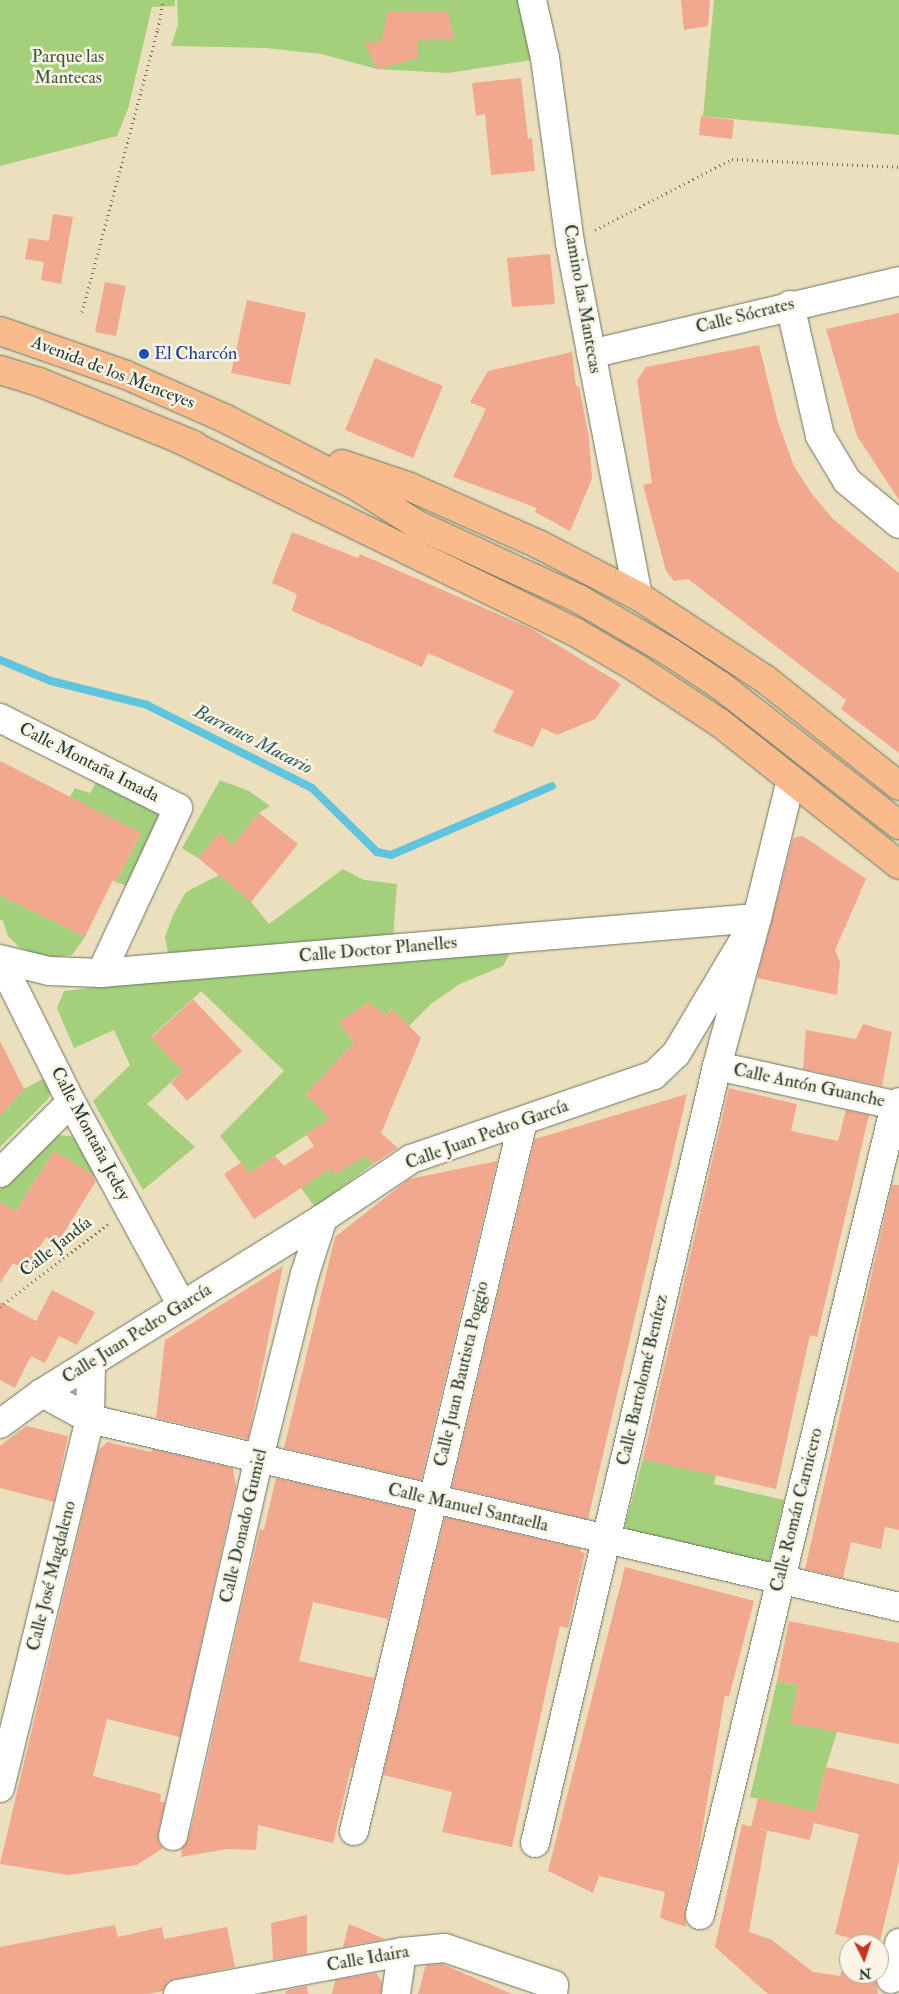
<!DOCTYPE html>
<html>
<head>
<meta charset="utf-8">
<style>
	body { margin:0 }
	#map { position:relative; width:899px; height:1994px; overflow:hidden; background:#ecdfbd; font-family:"IM FELL Double Pica",serif }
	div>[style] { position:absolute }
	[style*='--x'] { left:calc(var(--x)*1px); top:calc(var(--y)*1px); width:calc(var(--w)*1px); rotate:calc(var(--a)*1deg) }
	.green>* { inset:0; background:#a4cf7b }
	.stream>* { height:8px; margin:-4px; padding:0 4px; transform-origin:4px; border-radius:4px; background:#5fc4dd }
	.building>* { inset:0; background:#f1a88f }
	.path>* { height:3px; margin-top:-1.5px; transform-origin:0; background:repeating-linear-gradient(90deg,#677664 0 1px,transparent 0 5px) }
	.roads { filter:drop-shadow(0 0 1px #677664) drop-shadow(0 0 1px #677664) }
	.minor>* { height:28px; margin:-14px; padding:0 14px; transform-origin:14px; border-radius:14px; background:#fff }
	.major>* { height:28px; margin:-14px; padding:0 14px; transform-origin:14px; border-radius:14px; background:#fabb8c }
	.dots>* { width:14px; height:14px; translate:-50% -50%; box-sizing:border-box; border:2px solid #fcf5e5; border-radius:50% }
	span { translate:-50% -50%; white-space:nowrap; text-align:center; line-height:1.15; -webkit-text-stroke:5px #fcf5e5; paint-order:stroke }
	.park-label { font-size:18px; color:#3a5a42 }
	.street-label { font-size:18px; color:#1f3d34 }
	.transit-label { font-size:18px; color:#164399 }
	.left { translate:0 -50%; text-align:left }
	.water-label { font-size:19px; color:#2f5f5e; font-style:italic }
	.north { position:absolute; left:839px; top:1934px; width:50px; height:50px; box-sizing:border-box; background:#fcf5e5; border:1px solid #a4ab9e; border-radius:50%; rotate:176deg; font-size:14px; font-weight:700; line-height:20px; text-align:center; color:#1f3d34 }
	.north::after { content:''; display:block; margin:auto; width:18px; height:22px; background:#c8321e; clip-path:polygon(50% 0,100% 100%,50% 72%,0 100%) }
</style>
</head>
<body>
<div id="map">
	<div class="green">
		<div style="clip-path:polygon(0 0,175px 0,175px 6px,152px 7px,128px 109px,117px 136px,0 166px)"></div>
		<div style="clip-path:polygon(177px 0,532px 0,545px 58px,448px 73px,377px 69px,321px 54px,266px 48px,171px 46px,178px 25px)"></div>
		<div style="clip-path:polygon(714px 0,899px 0,899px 135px,703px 116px)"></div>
		<div style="clip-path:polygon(98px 779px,159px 811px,161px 822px,129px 887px,116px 882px,141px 833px,70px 797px,75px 788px,90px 793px)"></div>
		<div style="clip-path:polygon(220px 780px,249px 791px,270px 806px,259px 813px,233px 845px,219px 833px,198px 858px,182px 848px)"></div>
		<div style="clip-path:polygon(343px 869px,364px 880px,397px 884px,393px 938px,299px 942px,168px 953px,165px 937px,173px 915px,186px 892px,219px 875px,251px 902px,269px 924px)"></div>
		<div style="clip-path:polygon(0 895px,85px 937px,72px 955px,50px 957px,35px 954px,19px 947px,8px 936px,3px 921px,0 920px)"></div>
		<div style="clip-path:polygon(513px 948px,503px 966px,460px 984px,431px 1004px,409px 1026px,391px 1008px,387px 1016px,368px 1003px,339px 1022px,354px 1043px,306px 1094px,373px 1164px,315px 1207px,301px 1188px,346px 1157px,323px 1124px,249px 1173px,220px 1136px,284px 1071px,201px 991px,151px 1037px,183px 1071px,147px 1104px,195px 1147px,143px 1190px,93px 1101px,130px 1065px,114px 1030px,74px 1048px,57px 1008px,64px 991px,141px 982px)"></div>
		<div style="clip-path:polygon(48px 1076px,53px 1086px,48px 1099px,0 1147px,0 1116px,24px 1089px)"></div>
		<div style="clip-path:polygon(57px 1135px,70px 1136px,77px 1140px,98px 1178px,54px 1151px,16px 1211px,0 1215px,0 1189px)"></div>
		<div style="clip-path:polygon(643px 1459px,716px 1475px,714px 1484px,784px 1500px,769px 1563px,629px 1530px,625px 1526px)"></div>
		<div style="clip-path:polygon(777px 1681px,845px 1694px,837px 1732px,826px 1767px,815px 1812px,750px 1797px)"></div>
	</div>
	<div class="stream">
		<div style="--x:0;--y:660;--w:55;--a:22.4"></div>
		<div style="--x:51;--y:681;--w:99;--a:14"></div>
		<div style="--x:147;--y:705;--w:185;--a:26.7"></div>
		<div style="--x:312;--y:788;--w:91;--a:44.6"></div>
		<div style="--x:377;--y:852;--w:14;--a:12"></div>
		<div style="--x:391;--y:855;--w:175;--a:-23.2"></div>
	</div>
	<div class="building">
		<div style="clip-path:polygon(681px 0,710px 0,708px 26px,684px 30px)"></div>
		<div style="clip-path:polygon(388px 11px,448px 12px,454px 39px,418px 39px,418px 58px,377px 69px,365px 43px,381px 41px)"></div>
		<div style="clip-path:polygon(521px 78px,528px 139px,532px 138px,535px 171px,491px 175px,485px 114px,476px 116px,472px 83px)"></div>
		<div style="clip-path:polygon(701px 116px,734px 120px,732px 139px,699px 135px)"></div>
		<div style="clip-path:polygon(53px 214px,73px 217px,61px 284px,41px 280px,44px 262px,25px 259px,29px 238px,49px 241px)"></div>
		<div style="clip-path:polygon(550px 254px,555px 304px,512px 307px,507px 258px)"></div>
		<div style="clip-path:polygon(105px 282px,126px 286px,116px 336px,95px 332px)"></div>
		<div style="clip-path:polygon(247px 300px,306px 313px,290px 385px,231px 373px)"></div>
		<div style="clip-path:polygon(899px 313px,899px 500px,857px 436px,826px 329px)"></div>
		<div style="clip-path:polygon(759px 345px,778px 422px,794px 466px,812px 494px,833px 519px,899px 573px,899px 753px,841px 709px,846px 700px,688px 579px,674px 581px,666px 571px,643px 485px,652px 483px,637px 380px,646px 367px)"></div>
		<div style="clip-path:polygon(572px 352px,576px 386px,579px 386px,589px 438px,592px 479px,570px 531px,535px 512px,537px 508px,453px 477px,486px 409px,470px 402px,488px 371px)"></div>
		<div style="clip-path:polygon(375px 358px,443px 386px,413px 458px,345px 430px)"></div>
		<div style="clip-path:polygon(292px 532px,358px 558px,360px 554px,530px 628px,621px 684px,595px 719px,557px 735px,542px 728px,533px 747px,493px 732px,514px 691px,428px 653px,422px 667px,292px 611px,297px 594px,272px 583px)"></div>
		<div style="clip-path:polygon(0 761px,141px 833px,116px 882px,113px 880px,85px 937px,0 895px)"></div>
		<div style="clip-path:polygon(259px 813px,298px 844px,251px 902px,198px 858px,219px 833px,233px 845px)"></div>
		<div style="clip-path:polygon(803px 836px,866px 879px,835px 950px,840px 962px,837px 995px,757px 978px,793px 838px)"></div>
		<div style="clip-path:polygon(193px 999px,242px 1051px,187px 1101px,171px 1083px,183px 1071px,151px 1038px)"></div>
		<div style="clip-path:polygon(368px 1003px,387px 1016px,391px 1008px,421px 1038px,381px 1133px,398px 1148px,373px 1164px,365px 1156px,335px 1175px,331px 1168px,254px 1219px,224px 1174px,242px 1162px,249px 1173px,275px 1156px,284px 1166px,314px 1146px,306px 1134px,330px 1119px,306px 1094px,354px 1043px,339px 1022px)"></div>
		<div style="clip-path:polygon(863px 1024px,892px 1032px,882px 1086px,803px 1069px,806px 1030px,856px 1039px)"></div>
		<div style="clip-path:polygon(0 1041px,24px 1089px,0 1116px)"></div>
		<div style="clip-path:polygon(729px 1088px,797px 1104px,791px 1131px,838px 1141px,846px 1110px,869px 1115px,817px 1337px,810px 1335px,776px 1489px,643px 1459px)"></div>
		<div style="clip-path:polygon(687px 1094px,588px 1519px,452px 1487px,535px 1139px)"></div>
		<div style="clip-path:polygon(54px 1151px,93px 1175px,96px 1181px,57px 1244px,46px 1237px,25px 1270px,13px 1263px,0 1283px,0 1202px,16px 1211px)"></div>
		<div style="clip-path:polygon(497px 1161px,421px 1480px,284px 1448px,335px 1237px,409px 1179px)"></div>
		<div style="clip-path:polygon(892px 1185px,899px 1185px,899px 1530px,885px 1527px,881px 1549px,851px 1542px,843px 1578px,805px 1569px)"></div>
		<div style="clip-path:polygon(283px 1266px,248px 1439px,156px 1418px,165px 1340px)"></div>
		<div style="clip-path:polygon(52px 1290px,95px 1312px,77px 1345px,59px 1336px,45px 1363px,31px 1356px,15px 1388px,0 1380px,0 1302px,36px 1321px)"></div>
		<div style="clip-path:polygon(26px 1426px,68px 1436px,54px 1502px,0 1488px,0 1446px)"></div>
		<div style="clip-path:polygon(107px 1442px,151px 1452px,152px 1449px,233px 1468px,236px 1487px,180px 1737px,107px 1719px,93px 1776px,161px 1794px,160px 1802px,165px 1802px,158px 1833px,158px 1841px,163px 1848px,137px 1865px,68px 1875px,0 1864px,98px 1451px)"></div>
		<div style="clip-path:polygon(276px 1478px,414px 1510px,388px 1619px,313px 1602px,299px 1661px,374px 1678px,353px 1768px,351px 1767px,333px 1843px,258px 1825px,256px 1850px,226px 1849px,181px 1857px,182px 1848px,188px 1839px,196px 1809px,251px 1565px,251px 1568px,260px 1529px,264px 1530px)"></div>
		<div style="clip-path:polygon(445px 1517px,581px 1549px,580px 1552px,585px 1553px,568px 1628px,560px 1626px,512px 1847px,442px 1832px,452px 1792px,383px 1775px)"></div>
		<div style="clip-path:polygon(625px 1567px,754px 1601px,729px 1697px,725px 1695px,698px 1855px,685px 1911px,686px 1927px,660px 1918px,665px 1892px,599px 1876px,593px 1893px,548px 1871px)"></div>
		<div style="clip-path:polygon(789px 1621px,899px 1643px,899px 1744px,790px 1723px,798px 1685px,777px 1681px)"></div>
		<div style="clip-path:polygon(826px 1767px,899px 1784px,899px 1861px,879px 1945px,849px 1944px,851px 1938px,835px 1934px,859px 1834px,814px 1823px,810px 1840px,751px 1827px,758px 1798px,815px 1812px)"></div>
		<div style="clip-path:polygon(742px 1824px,767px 1831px,749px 1932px,772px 1940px,813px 1972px,840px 1976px,849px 1944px,849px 1974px,870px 1974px,869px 1980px,876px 1981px,878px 1994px,768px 1994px,715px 1947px)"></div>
		<div style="clip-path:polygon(307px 1915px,307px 1954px,273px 1960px,271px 1923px)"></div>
		<div style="clip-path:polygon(349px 1924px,385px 1939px,343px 1947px)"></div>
		<div style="clip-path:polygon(115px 1925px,118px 1937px,162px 1927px,164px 1939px,227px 1927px,235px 1967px,175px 1979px,168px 1982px,163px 1991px,147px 1994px,0 1994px,0 1947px)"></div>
		<div style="clip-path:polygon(442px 1964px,512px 1994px,418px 1994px,425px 1968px,427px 1965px)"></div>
		<div style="clip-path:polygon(376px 1973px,382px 1982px,381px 1994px,332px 1994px,335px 1980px)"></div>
		<div style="clip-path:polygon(307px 1986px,308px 1994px,285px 1994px,287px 1990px)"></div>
	</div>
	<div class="path">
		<div style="--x:595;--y:230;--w:154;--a:-27.4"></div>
		<div style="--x:732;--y:159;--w:167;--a:2.7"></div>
		<div style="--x:82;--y:312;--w:293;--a:-75"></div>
		<div style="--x:158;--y:29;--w:29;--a:-80"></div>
		<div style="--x:0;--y:1307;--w:136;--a:-37.5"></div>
	</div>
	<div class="roads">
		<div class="minor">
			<div style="--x:532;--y:0;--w:59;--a:77.4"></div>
			<div style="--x:545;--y:58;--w:187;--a:82.3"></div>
			<div style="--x:570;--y:243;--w:359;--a:79.1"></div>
			<div style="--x:790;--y:305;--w:134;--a:77.1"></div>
			<div style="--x:820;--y:436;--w:52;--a:59"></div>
			<div style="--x:847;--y:481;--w:67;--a:39.6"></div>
			<div style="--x:591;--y:354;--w:317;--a:-13.3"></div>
			<div style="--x:0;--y:718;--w:199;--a:26.8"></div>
			<div style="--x:178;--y:808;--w:182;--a:115"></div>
			<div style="--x:0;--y:959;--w:50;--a:13.8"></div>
			<div style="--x:49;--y:971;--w:52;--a:2.2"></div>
			<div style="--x:101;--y:973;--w:658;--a:-4.79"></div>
			<div style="--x:757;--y:918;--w:153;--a:105.1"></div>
			<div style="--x:717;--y:1066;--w:798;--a:103.18"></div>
			<div style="--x:0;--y:960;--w:159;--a:63.4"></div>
			<div style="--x:71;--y:1102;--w:232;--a:61.4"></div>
			<div style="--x:717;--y:1066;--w:182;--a:12.4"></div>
			<div style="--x:895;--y:1105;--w:5;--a:-37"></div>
			<div style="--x:0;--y:1173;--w:100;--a:-45"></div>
			<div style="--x:42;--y:1393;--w:55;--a:28.4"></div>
			<div style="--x:90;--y:1419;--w:831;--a:13.08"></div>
			<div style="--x:0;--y:1424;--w:52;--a:-36.4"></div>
			<div style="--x:42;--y:1393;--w:331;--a:-31.9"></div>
			<div style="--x:323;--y:1218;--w:106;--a:-33.8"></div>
			<div style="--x:411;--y:1159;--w:257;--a:-19.1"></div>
			<div style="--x:654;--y:1075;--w:30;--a:-44"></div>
			<div style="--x:676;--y:1054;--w:158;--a:-59.2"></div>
			<div style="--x:757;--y:918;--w:142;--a:-76.2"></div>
			<div style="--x:0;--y:1788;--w:380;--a:-76.3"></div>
			<div style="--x:90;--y:1419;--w:56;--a:-89"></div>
			<div style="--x:354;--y:1831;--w:730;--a:-76.61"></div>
			<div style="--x:173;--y:1836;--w:388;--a:-77.2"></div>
			<div style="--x:259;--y:1458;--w:190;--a:-76"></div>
			<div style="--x:305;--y:1274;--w:59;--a:-72.2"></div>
			<div style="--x:700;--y:1915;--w:833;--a:-76.46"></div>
			<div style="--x:891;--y:1979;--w:37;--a:-77"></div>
			<div style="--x:178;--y:1994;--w:228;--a:-10.6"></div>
			<div style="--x:402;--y:1952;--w:43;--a:-5.3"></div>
			<div style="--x:445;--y:1948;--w:115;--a:18.7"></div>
			<div style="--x:554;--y:1985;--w:9;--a:96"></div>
			<div style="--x:396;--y:1994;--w:42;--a:-81.9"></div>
		</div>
		<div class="major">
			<div style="--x:0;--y:331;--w:133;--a:19.2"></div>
			<div style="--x:126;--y:375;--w:107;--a:23.7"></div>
			<div style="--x:224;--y:418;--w:148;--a:27.3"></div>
			<div style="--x:356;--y:486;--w:71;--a:32.3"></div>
			<div style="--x:416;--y:524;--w:179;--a:24.7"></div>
			<div style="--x:579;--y:599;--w:105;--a:30.2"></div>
			<div style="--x:670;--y:652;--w:61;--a:33.7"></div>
			<div style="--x:721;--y:686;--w:226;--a:38"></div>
			<div style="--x:0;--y:370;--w:41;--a:17.1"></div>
			<div style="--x:39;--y:382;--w:167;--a:22.1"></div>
			<div style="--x:177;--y:438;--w:443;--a:26"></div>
			<div style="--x:575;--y:632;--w:73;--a:30.4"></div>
			<div style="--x:638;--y:669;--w:98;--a:33.4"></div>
			<div style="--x:720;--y:723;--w:228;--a:38.4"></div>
			<div style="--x:342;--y:464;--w:72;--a:18.7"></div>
			<div style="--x:410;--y:487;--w:142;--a:24"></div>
			<div style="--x:540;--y:545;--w:110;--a:27.5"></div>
			<div style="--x:638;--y:596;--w:152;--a:33.2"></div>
			<div style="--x:765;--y:679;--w:171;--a:38.6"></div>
		</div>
	</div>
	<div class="dots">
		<div style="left:144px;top:354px;background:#1a4fb4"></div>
	</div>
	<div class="park-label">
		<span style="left:68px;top:68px">Parque las<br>Mantecas</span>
	</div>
	<div class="street-label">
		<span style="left:582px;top:299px;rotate:80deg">Camino las Mantecas</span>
		<span style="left:745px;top:316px;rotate:-14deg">Calle Sócrates</span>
		<span style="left:113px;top:373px;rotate:21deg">Avenida de los Menceyes</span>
		<span style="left:89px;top:763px;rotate:27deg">Calle Montaña Imada</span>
		<span style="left:378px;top:950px;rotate:-5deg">Calle Doctor Planelles</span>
		<span style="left:809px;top:1086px;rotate:12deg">Calle Antón Guanche</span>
		<span style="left:90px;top:1134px;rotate:62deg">Calle Montaña Jedey</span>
		<span style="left:487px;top:1135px;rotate:-20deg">Calle Juan Pedro García</span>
		<span style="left:56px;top:1247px;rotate:-38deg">Calle Jandía</span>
		<span style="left:137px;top:1334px;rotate:-32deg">Calle Juan Pedro García</span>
		<span style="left:462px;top:1374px;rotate:-77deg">Calle Juan Bautista Poggio</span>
		<span style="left:643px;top:1380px;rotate:-77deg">Calle Bartolomé Benítez</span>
		<span style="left:468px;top:1508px;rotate:13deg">Calle Manuel Santaella</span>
		<span style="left:797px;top:1510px;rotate:-76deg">Calle Román Carnicero</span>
		<span style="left:244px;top:1526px;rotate:-77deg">Calle Donado Gumiel</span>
		<span style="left:52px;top:1576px;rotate:-76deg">Calle José Magdaleno</span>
		<span style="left:368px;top:1959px;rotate:-10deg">Calle Idaira</span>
	</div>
	<div class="transit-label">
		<span class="left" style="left:154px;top:354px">El Charcón</span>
	</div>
	<div class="water-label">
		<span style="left:253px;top:740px;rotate:27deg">Barranco Macario</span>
	</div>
	<div class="north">N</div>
</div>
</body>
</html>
